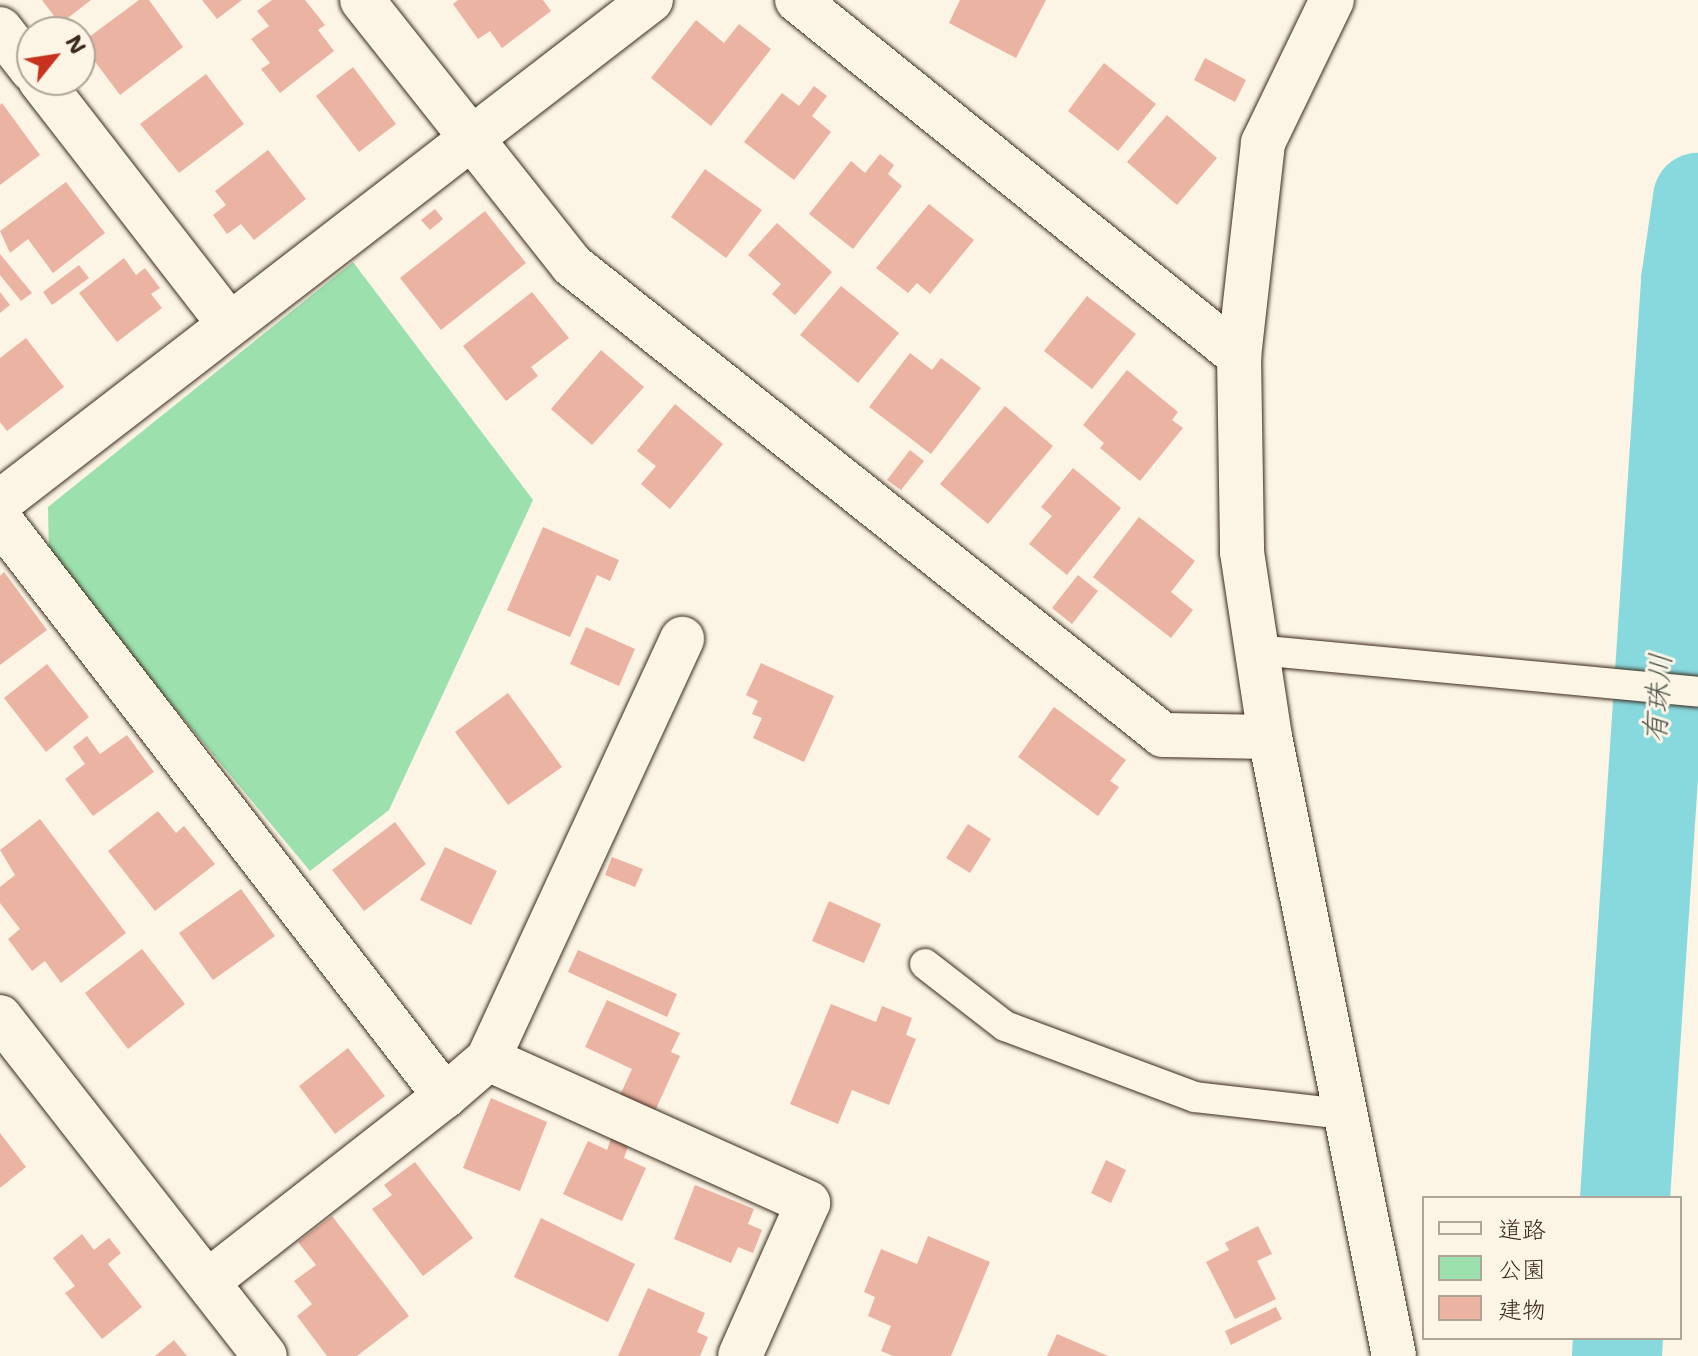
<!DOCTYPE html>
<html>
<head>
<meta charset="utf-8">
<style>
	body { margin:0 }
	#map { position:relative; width:1698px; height:1356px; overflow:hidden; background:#fcf5e5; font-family:"Shantell Sans","Klee One",sans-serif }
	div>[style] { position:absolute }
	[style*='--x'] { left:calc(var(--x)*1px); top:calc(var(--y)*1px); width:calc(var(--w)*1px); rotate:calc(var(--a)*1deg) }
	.green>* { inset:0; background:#9be0ad }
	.river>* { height:90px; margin:-45px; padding:0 45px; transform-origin:45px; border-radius:45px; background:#88d9de }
	.building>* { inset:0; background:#ebb3a2 }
	.roads { filter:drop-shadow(0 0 2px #3b2a1e) drop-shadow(0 0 2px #3b2a1e) }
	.lane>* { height:30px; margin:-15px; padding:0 15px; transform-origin:15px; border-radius:15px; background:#fcf5e5 }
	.street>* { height:44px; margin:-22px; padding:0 22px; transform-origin:22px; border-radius:22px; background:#fcf5e5 }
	span { translate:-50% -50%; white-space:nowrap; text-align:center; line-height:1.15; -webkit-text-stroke:6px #fcf5e5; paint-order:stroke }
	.water-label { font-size:30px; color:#4e564e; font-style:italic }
	.legend { position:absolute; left:1422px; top:1196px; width:260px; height:144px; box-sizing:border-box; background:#fcf5e5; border:2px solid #afa495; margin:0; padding:10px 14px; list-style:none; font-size:24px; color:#3b2a1e }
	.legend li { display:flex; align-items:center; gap:16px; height:40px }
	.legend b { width:40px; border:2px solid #afa495 }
	.north { position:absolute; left:16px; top:16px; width:80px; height:80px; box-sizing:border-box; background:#fcf5e5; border:2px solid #afa495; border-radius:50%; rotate:60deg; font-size:22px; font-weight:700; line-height:32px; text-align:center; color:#3b2a1e }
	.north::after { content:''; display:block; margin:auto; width:28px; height:36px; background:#c8321e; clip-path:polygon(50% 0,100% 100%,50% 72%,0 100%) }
</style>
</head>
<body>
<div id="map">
	<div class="green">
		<div style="clip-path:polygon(353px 262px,533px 500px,389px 810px,310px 871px,49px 557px,48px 507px)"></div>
	</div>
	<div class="river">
		<div style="--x:1625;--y:1198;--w:919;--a:-86.19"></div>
		<div style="--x:1686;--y:281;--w:84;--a:-81.8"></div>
		<div style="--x:1617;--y:1356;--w:18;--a:-87"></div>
	</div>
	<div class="building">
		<div style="clip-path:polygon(42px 0,91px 0,60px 24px)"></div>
		<div style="clip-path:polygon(139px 0,149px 0,183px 47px,120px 95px,81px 43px)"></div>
		<div style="clip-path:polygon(202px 0,242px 0,217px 19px)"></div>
		<div style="clip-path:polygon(272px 0,305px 0,325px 25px,318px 30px,334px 51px,280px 93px,261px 69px,270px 63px,251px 39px,269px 26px,257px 11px)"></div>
		<div style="clip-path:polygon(458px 0,543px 0,551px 11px,502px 48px,490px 31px,478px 39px,453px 4px)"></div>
		<div style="clip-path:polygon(960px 0,1046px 0,1016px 58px,949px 23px)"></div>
		<div style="clip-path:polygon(696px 20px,724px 43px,739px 24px,771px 49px,711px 126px,651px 78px)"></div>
		<div style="clip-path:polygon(1205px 58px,1246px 80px,1235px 102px,1194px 80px)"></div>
		<div style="clip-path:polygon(1104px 63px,1156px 104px,1118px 151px,1068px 111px)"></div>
		<div style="clip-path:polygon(353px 67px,396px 124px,359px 152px,316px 96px)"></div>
		<div style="clip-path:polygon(206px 74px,244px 124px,179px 173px,140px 124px)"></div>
		<div style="clip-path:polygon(814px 86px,827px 96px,812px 116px,831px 132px,794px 180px,744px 142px,782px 93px,799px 106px)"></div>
		<div style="clip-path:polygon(2px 103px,40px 155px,0 185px,0 105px)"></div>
		<div style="clip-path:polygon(1167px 115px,1217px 158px,1177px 205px,1127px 162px)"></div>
		<div style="clip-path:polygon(268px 150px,306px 199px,254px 240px,241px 224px,227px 234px,213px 215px,226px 205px,215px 191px)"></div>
		<div style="clip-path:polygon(880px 154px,894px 165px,888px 174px,902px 186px,853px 249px,809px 214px,851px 161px,865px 173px)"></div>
		<div style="clip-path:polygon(705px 169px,762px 210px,726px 258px,671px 217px)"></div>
		<div style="clip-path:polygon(66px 182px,105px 233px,53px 273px,28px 239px,10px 253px,0 231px)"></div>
		<div style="clip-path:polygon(929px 204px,974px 240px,930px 294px,917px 283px,908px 293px,876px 268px)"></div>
		<div style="clip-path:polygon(435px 209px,443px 219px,430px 230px,421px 220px)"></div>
		<div style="clip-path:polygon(485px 211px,526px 263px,441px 330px,400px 278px)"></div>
		<div style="clip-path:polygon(777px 223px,832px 272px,795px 315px,772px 294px,781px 284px,748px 255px)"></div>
		<div style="clip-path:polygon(0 254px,32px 293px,21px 301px,0 275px)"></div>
		<div style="clip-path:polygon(124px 258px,136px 275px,145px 268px,160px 288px,151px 294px,162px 308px,117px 342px,79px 293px)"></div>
		<div style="clip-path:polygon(79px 265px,89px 278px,52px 305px,43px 292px)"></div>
		<div style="clip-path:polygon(841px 286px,899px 333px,858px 383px,800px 335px)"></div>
		<div style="clip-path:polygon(0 292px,10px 305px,0 313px)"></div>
		<div style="clip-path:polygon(532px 292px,569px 338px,531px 367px,538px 376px,506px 401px,463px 346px)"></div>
		<div style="clip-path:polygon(1087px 296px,1136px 334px,1092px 389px,1044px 351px)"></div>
		<div style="clip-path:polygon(26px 338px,64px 387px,7px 431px,0 422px,0 358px)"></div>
		<div style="clip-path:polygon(601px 350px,644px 387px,592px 445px,551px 409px)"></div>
		<div style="clip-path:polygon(910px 353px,932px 370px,941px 358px,981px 388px,931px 454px,869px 407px)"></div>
		<div style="clip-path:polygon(1127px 370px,1178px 412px,1172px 420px,1183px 428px,1140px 481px,1100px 448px,1104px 443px,1083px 425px)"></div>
		<div style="clip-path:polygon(675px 404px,723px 444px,670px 509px,641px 484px,656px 466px,637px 451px)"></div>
		<div style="clip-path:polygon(1005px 406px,1053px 446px,988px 524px,940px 484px)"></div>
		<div style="clip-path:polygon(910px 450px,924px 461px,901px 490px,887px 480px)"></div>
		<div style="clip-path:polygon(1073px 468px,1121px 508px,1067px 575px,1029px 544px,1052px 516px,1041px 507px)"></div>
		<div style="clip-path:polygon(1139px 517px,1195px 561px,1171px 592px,1193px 610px,1171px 638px,1093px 577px)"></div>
		<div style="clip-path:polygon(543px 527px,619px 560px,610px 581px,597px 575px,570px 637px,507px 610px)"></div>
		<div style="clip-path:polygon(4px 572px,47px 630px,0 665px,0 576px)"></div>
		<div style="clip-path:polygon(1078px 575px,1098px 591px,1072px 624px,1052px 608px)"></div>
		<div style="clip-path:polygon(586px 627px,635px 649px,619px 686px,570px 664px)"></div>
		<div style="clip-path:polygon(761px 663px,834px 696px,804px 762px,753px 738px,762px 718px,752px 714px,758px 701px,746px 695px)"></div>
		<div style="clip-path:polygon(47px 664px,89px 717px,46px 752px,4px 698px)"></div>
		<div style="clip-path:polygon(508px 693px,562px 767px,508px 805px,455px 732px)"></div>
		<div style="clip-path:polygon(1054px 707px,1126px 760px,1110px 781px,1119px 787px,1098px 816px,1018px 757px)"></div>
		<div style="clip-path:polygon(127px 735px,154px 772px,93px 816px,65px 779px,85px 764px,73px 747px,87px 736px,100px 754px)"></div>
		<div style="clip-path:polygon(158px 811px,176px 833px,184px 826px,215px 864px,155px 911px,108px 851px)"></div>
		<div style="clip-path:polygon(40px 819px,126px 933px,61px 983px,45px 961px,32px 971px,8px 939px,20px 929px,0 903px,0 887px,15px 875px,0 850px)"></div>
		<div style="clip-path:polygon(395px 822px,426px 864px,364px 911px,332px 870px)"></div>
		<div style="clip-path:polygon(968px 824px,991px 839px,970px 873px,946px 858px)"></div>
		<div style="clip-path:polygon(445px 847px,497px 871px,471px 925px,420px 900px)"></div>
		<div style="clip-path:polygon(612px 857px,643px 869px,635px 887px,605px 875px)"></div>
		<div style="clip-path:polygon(241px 889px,275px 936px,213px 980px,179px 933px)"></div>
		<div style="clip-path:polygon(829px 901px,881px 924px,864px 963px,812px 941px)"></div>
		<div style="clip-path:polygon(142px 949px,185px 1004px,128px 1049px,85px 993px)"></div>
		<div style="clip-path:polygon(578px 950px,677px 994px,667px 1017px,568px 972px)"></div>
		<div style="clip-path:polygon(607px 1000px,680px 1033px,671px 1052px,680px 1056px,655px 1111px,620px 1095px,632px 1069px,585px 1047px)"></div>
		<div style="clip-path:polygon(831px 1004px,876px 1022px,882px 1006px,912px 1018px,906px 1035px,916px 1039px,889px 1105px,852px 1090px,838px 1124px,790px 1104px)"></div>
		<div style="clip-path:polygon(348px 1048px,385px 1096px,335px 1134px,299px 1086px)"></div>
		<div style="clip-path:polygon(491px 1098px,547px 1122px,520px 1191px,463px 1168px)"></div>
		<div style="clip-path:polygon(0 1133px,26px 1167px,0 1188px)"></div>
		<div style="clip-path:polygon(612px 1136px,629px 1144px,624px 1158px,646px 1168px,622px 1221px,563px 1194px,588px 1141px,607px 1150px)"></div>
		<div style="clip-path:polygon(1106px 1160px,1126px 1170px,1111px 1203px,1091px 1193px)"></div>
		<div style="clip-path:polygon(415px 1162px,473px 1238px,423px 1276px,372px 1209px,392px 1195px,384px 1185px)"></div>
		<div style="clip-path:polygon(695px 1185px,754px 1209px,748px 1224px,762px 1230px,753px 1253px,738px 1247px,731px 1263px,674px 1239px)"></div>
		<div style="clip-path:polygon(332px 1216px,409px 1316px,357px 1356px,327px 1356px,297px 1316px,312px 1304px,294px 1281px,316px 1265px,298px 1242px)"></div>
		<div style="clip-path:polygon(541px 1218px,635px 1264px,608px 1322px,514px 1277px)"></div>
		<div style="clip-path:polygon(1258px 1226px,1272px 1254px,1257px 1261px,1276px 1299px,1235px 1319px,1206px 1262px,1229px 1250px,1225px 1243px)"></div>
		<div style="clip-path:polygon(82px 1234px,94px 1250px,109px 1238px,121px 1253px,108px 1264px,142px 1307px,102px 1339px,65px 1293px,75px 1286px,53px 1258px)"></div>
		<div style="clip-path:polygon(928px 1236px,990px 1262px,951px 1356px,893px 1356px,881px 1351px,891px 1326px,868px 1316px,875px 1297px,864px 1292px,881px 1249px,917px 1264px)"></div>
		<div style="clip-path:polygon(648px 1288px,705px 1313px,697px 1332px,708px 1337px,700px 1356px,618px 1356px)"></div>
		<div style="clip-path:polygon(1276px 1307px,1282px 1319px,1231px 1345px,1225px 1331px)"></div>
		<div style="clip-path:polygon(1057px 1334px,1108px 1356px,1047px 1356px)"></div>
		<div style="clip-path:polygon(174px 1340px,187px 1356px,155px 1356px)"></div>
	</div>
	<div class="roads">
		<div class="lane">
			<div style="--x:1257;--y:650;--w:443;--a:5.4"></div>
			<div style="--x:925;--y:964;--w:101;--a:37.8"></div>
			<div style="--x:1005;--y:1026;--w:203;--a:20.5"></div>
			<div style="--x:1195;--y:1097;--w:151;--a:6.5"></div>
		</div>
		<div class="street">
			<div style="--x:362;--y:0;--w:338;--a:51.6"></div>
			<div style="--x:572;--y:265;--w:755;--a:38.49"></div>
			<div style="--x:1163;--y:735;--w:107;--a:1.1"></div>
			<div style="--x:797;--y:0;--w:568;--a:38.85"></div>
			<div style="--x:1332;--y:0;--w:159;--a:115.8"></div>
			<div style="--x:1263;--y:143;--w:214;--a:96.4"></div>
			<div style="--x:1239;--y:356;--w:196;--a:89.1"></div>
			<div style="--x:1242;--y:552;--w:187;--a:81.4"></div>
			<div style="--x:1270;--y:737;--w:631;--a:78.67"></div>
			<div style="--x:0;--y:29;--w:52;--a:52"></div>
			<div style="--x:40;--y:80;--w:309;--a:52.2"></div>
			<div style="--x:0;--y:502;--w:822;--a:-37.64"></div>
			<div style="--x:0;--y:520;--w:728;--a:52.31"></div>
			<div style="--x:445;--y:1096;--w:301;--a:142"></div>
			<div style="--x:0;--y:1017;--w:430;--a:52"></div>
			<div style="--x:488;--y:1059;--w:351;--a:24.2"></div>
			<div style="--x:808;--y:1203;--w:167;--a:114"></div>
			<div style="--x:445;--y:1096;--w:57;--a:-40.7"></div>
			<div style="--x:488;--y:1059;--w:463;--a:-65.2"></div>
		</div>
	</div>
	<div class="water-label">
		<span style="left:1658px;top:698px;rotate:-86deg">有珠川</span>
	</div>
	<ul class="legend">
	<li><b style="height:10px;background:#fcf5e5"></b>道路</li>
	<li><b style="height:22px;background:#9be0ad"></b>公園</li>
	<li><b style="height:22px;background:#ebb3a2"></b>建物</li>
	</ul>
	<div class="north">N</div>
</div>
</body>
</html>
